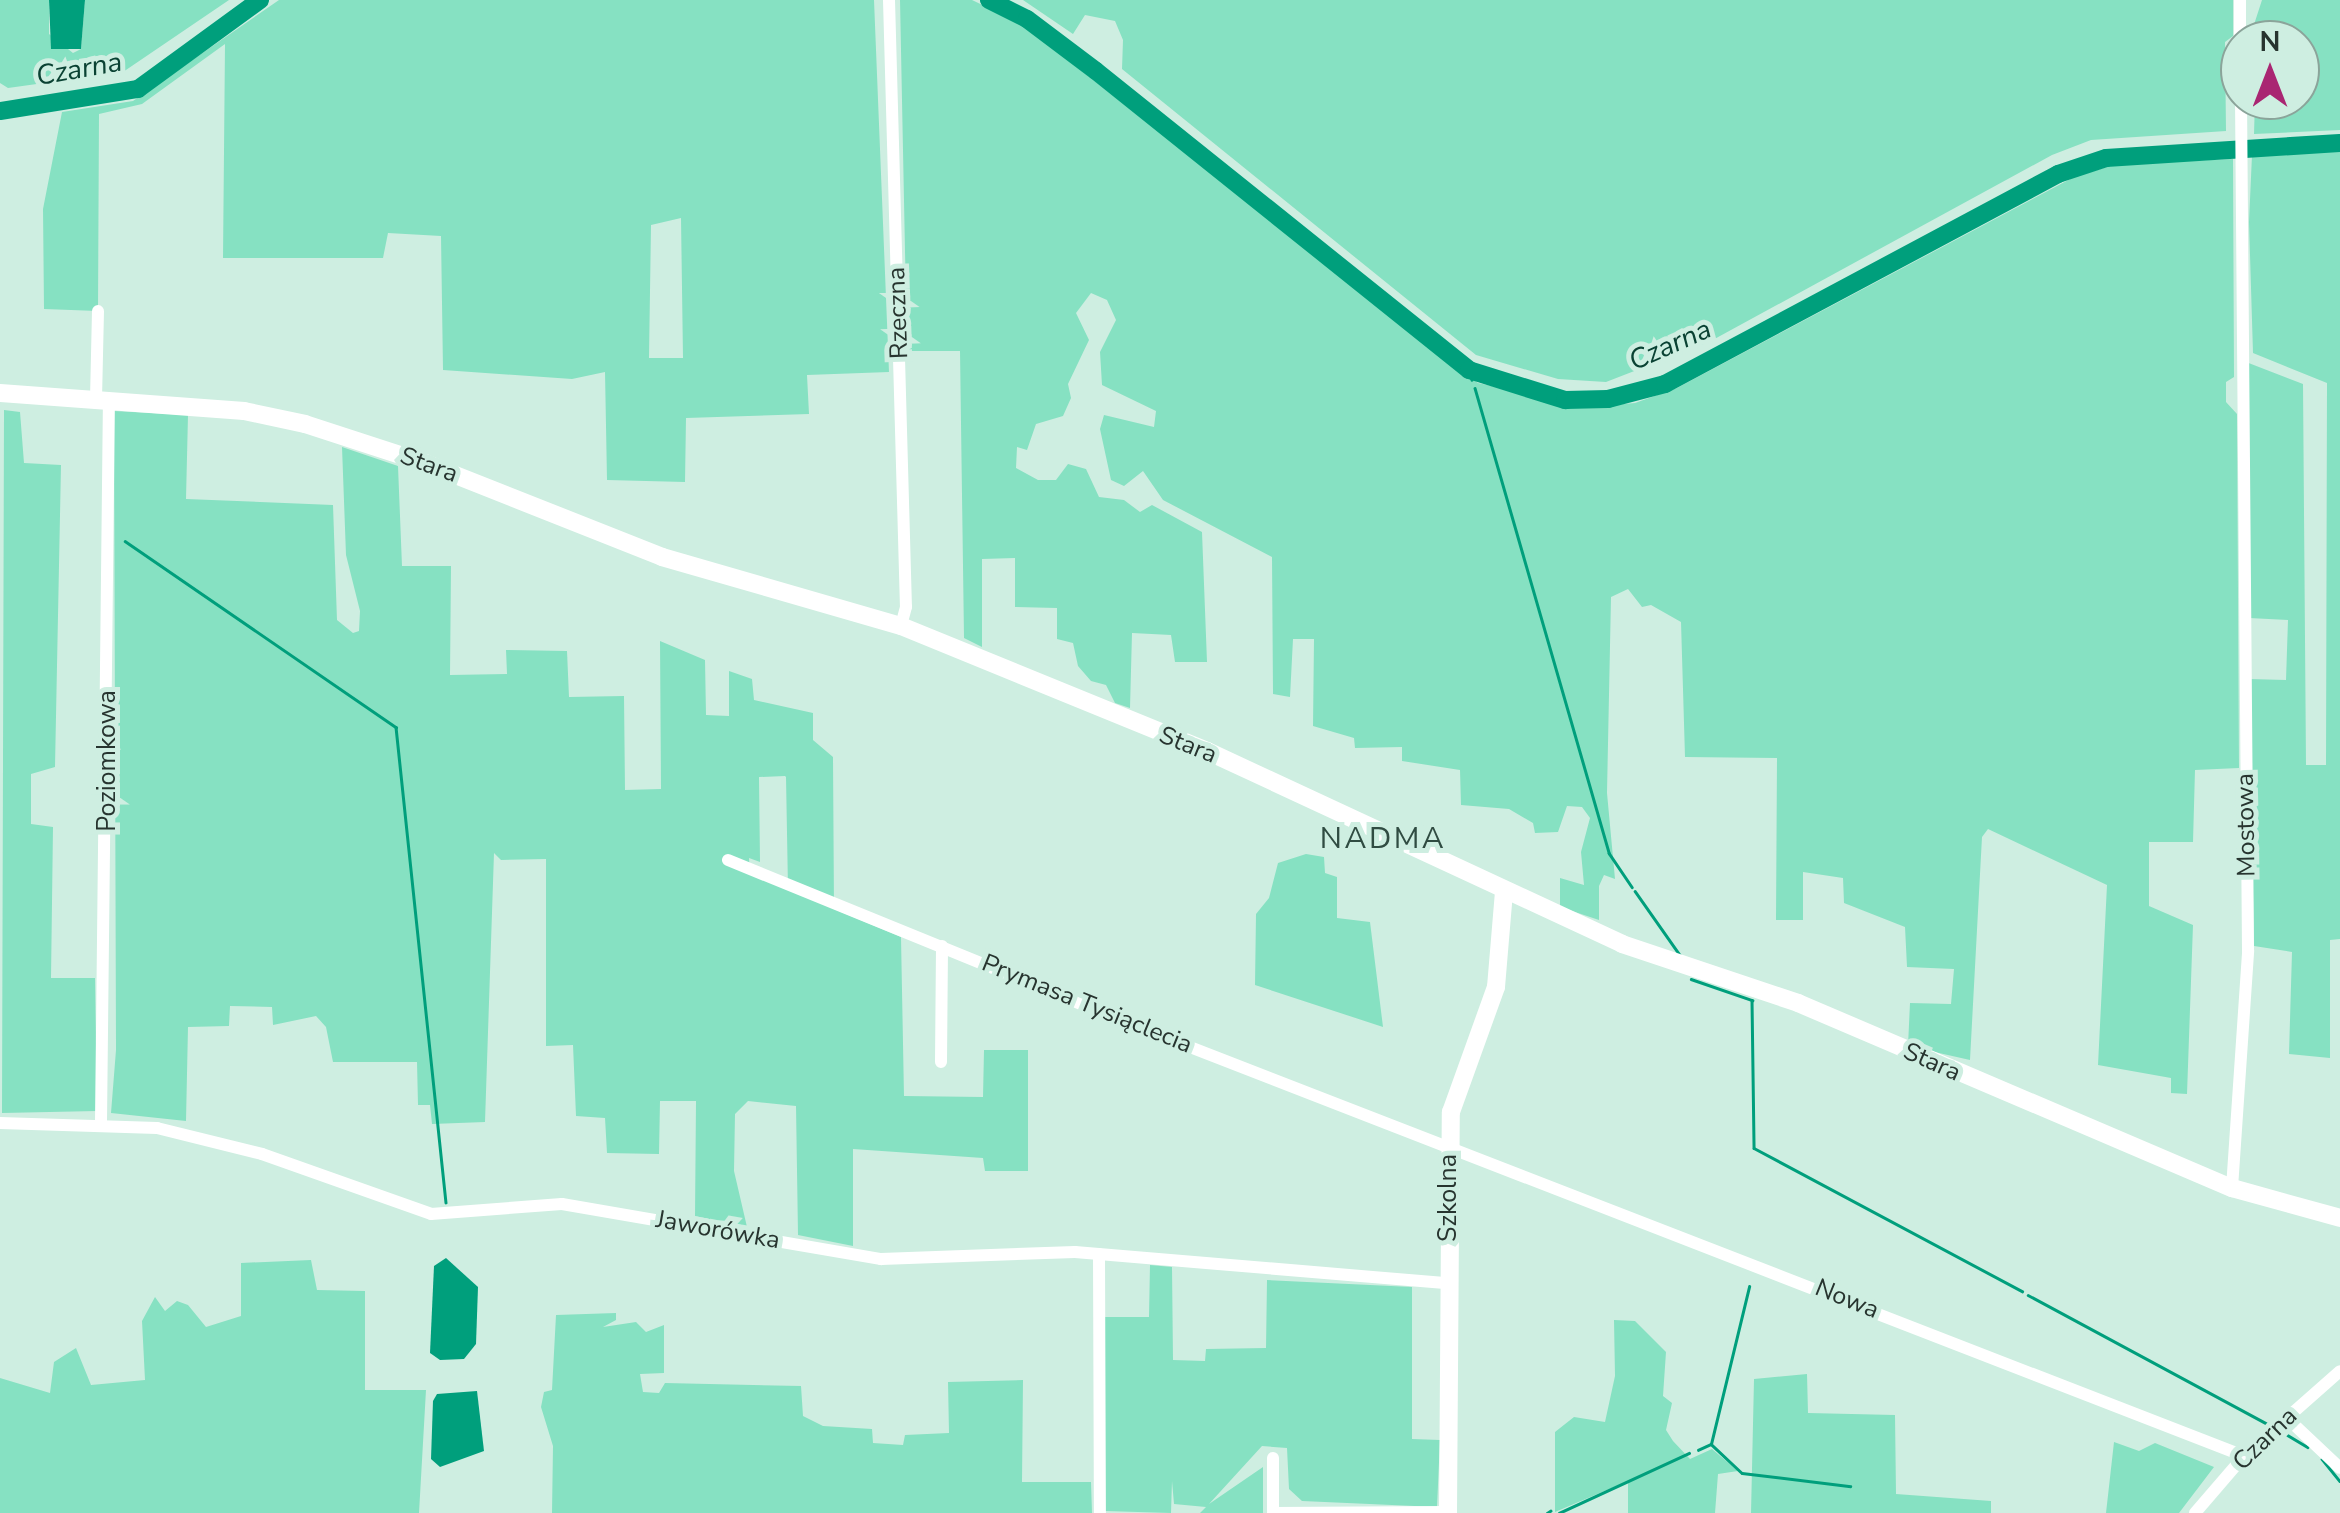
<!DOCTYPE html>
<html>
<head>
<meta charset="utf-8">
<style>
	body { margin:0 }
	#map { position:relative; width:2340px; height:1513px; overflow:hidden; background:#ceeee1; font-family:"Nunito Sans",sans-serif }
	div>[style] { position:absolute }
	[style*='--x'] { left:calc(var(--x)*1px); top:calc(var(--y)*1px); width:calc(var(--w)*1px); rotate:calc(var(--a)*1deg) }
	.green>* { inset:0; background:#86e1c2 }
	.water>* { inset:0; background:#009f7c }
	.stream>* { height:2.5px; margin:-1.25px; padding:0 1.25px; transform-origin:1.25px; border-radius:1.25px; background:#009f7c }
	.river>* { height:18px; margin:-9px; padding:0 9px; transform-origin:9px; border-radius:9px; background:#009f7c }
	.street>* { height:12px; margin:-6px; padding:0 6px; transform-origin:6px; border-radius:6px; background:#fff }
	.secondary>* { height:18px; margin:-9px; padding:0 9px; transform-origin:9px; border-radius:9px; background:#fff }
	span { translate:-50% -50%; white-space:nowrap; text-align:center; line-height:1.15; -webkit-text-stroke:10px #ceeee1; paint-order:stroke }
	.street-label { font-size:25px; color:#27342f }
	.water-label { font-size:28px; color:#0a4233; font-style:italic }
	.quarter-label { font-size:30px; color:#304c42; letter-spacing:2.5px }
	.north { position:absolute; left:2220px; top:20px; width:100px; height:100px; box-sizing:border-box; background:#ceeee1; border:2px solid #8ba49a; border-radius:50%; rotate:0deg; font-size:28px; font-weight:700; line-height:40px; text-align:center; color:#27342f }
	.north::after { content:''; display:block; margin:auto; width:35px; height:45px; background:#a92672; clip-path:polygon(50% 0,100% 100%,50% 72%,0 100%) }
</style>
</head>
<body>
<div id="map">
	<div class="green">
		<div style="clip-path:polygon(0 0,49px 0,49px 34px,73px 53px,81px 49px,85px 0,229px 0,123px 72px,8px 88px,0 83px)"></div>
		<div style="clip-path:polygon(evenodd,279px 0,874px 0,889px 372px,807px 375px,809px 414px,686px 418px,685px 482px,607px 480px,605px 372px,572px 379px,443px 370px,441px 236px,388px 233px,383px 258px,223px 258px,225px 44px,142px 104px,99px 114px,98px 311px,44px 309px,43px 209px,62px 112px,133px 101px,279px 0,681px 218px,683px 358px,649px 358px,651px 225px,681px 218px)"></div>
		<div style="clip-path:polygon(900px 0,972px 0,1022px 24px,1478px 383px,1589px 407px,1635px 403px,1677px 388px,2074px 177px,2117px 164px,2233px 159px,2234px 377px,2226px 382px,2226px 402px,2237px 414px,2239px 768px,2195px 770px,2193px 842px,2149px 842px,2149px 906px,2193px 925px,2187px 1094px,2171px 1093px,2171px 1078px,2098px 1065px,2107px 885px,1988px 829px,1982px 837px,1970px 1060px,1908px 1046px,1910px 1003px,1951px 1004px,1954px 969px,1907px 967px,1905px 927px,1844px 903px,1843px 878px,1803px 872px,1803px 920px,1776px 920px,1777px 758px,1685px 757px,1681px 622px,1651px 605px,1642px 607px,1628px 589px,1611px 597px,1607px 793px,1615px 879px,1604px 875px,1599px 886px,1599px 920px,1560px 907px,1560px 878px,1584px 885px,1581px 852px,1590px 818px,1582px 807px,1567px 806px,1558px 832px,1535px 833px,1533px 823px,1509px 809px,1461px 805px,1460px 770px,1402px 761px,1402px 747px,1355px 748px,1354px 738px,1313px 726px,1314px 639px,1293px 639px,1290px 697px,1273px 694px,1272px 557px,1163px 500px,1143px 471px,1124px 486px,1111px 480px,1100px 429px,1104px 415px,1154px 427px,1156px 411px,1102px 385px,1100px 352px,1116px 320px,1107px 300px,1091px 293px,1076px 313px,1089px 340px,1068px 384px,1071px 398px,1063px 416px,1036px 424px,1027px 450px,1017px 447px,1016px 468px,1038px 480px,1056px 480px,1068px 464px,1086px 469px,1099px 497px,1124px 500px,1140px 512px,1152px 505px,1202px 532px,1207px 662px,1175px 662px,1171px 635px,1132px 633px,1130px 708px,1115px 703px,1106px 685px,1091px 681px,1078px 666px,1073px 643px,1057px 639px,1057px 608px,1015px 607px,1015px 558px,982px 559px,982px 647px,964px 638px,960px 351px,907px 351px)"></div>
		<div style="clip-path:polygon(1023px 0,2233px 0,2233px 36px,2225px 42px,2226px 131px,2091px 140px,2052px 155px,1709px 342px,1606px 382px,1558px 379px,1476px 355px,1122px 69px,1123px 40px,1115px 21px,1085px 15px,1073px 34px)"></div>
		<div style="clip-path:polygon(2262px 0,2340px 0,2340px 130px,2254px 134px,2255px 100px,2300px 100px,2300px 40px,2249px 40px)"></div>
		<div style="clip-path:polygon(2340px 151px,2340px 939px,2330px 940px,2330px 1058px,2289px 1054px,2292px 952px,2254px 946px,2249px 679px,2286px 680px,2288px 620px,2249px 618px,2246px 362px,2303px 384px,2306px 765px,2326px 765px,2327px 383px,2253px 353px,2249px 222px,2252px 155px)"></div>
		<div style="clip-path:polygon(4px 410px,20px 412px,24px 463px,61px 465px,55px 767px,31px 774px,31px 824px,53px 827px,51px 978px,95px 978px,97px 1111px,2px 1113px)"></div>
		<div style="clip-path:polygon(evenodd,114px 411px,188px 415px,186px 499px,333px 505px,337px 620px,353px 633px,359px 631px,360px 611px,346px 555px,342px 447px,398px 466px,402px 566px,451px 566px,450px 675px,507px 674px,506px 650px,567px 651px,569px 697px,624px 696px,625px 790px,661px 789px,660px 641px,705px 660px,706px 715px,729px 716px,729px 671px,752px 679px,754px 700px,813px 713px,813px 740px,833px 757px,834px 909px,901px 937px,904px 1096px,983px 1097px,984px 1050px,1028px 1050px,1028px 1171px,985px 1171px,983px 1158px,853px 1149px,853px 1246px,798px 1235px,796px 1106px,748px 1101px,735px 1114px,734px 1171px,747px 1227px,695px 1216px,696px 1101px,660px 1101px,659px 1154px,607px 1153px,605px 1118px,576px 1116px,573px 1045px,546px 1046px,546px 859px,501px 860px,494px 853px,485px 1122px,432px 1124px,430px 1105px,418px 1105px,417px 1062px,333px 1062px,326px 1027px,316px 1016px,273px 1025px,272px 1007px,230px 1006px,229px 1026px,188px 1027px,186px 1121px,111px 1113px,116px 1050px,114px 411px,785px 776px,786px 777px,788px 889px,750px 874px,749px 858px,760px 862px,759px 777px,785px 776px)"></div>
		<div style="clip-path:polygon(1306px 854px,1324px 857px,1325px 873px,1337px 877px,1337px 918px,1370px 922px,1383px 1027px,1255px 985px,1256px 914px,1269px 898px,1278px 863px)"></div>
		<div style="clip-path:polygon(311px 1260px,317px 1290px,365px 1291px,365px 1390px,426px 1390px,419px 1513px,0 1513px,0 1378px,50px 1393px,54px 1362px,76px 1348px,91px 1385px,145px 1380px,142px 1321px,155px 1297px,165px 1311px,177px 1301px,188px 1305px,206px 1327px,241px 1316px,241px 1263px)"></div>
		<div style="clip-path:polygon(1150px 1265px,1172px 1267px,1173px 1360px,1205px 1361px,1206px 1349px,1266px 1348px,1267px 1280px,1412px 1287px,1412px 1439px,1440px 1440px,1437px 1507px,1302px 1501px,1289px 1489px,1287px 1448px,1262px 1446px,1209px 1504px,1263px 1467px,1263px 1513px,1200px 1513px,1206px 1507px,1174px 1504px,1172px 1481px,1171px 1513px,1105px 1511px,1105px 1317px,1149px 1317px)"></div>
		<div style="clip-path:polygon(616px 1313px,616px 1320px,603px 1327px,636px 1322px,646px 1332px,664px 1325px,664px 1373px,640px 1374px,643px 1392px,659px 1393px,665px 1383px,801px 1386px,803px 1416px,823px 1426px,872px 1429px,873px 1443px,903px 1445px,905px 1435px,949px 1433px,948px 1382px,1023px 1380px,1022px 1482px,1091px 1482px,1092px 1513px,552px 1513px,553px 1446px,541px 1407px,544px 1392px,552px 1390px,556px 1315px)"></div>
		<div style="clip-path:polygon(1614px 1320px,1635px 1321px,1666px 1352px,1663px 1396px,1672px 1403px,1666px 1430px,1673px 1441px,1690px 1459px,1712px 1449px,1738px 1471px,1718px 1474px,1715px 1513px,1628px 1513px,1628px 1481px,1555px 1512px,1555px 1432px,1574px 1417px,1605px 1422px,1615px 1376px)"></div>
		<div style="clip-path:polygon(1807px 1374px,1808px 1413px,1895px 1415px,1896px 1494px,1991px 1501px,1991px 1513px,1751px 1513px,1754px 1379px)"></div>
		<div style="clip-path:polygon(2114px 1442px,2139px 1451px,2155px 1443px,2214px 1467px,2179px 1513px,2106px 1513px)"></div>
	</div>
	<div class="water">
		<div style="clip-path:polygon(49px 0,85px 0,81px 49px,51px 49px)"></div>
		<div style="clip-path:polygon(446px 1258px,478px 1287px,476px 1344px,464px 1359px,440px 1360px,430px 1353px,434px 1266px)"></div>
		<div style="clip-path:polygon(477px 1391px,484px 1451px,440px 1467px,431px 1459px,433px 1401px,437px 1394px)"></div>
	</div>
	<div class="stream">
		<div style="--x:1469;--y:370;--w:10;--a:73"></div>
		<div style="--x:1475;--y:388;--w:484;--a:73.9"></div>
		<div style="--x:1609;--y:853;--w:41;--a:55.9"></div>
		<div style="--x:125;--y:541;--w:329;--a:34.5"></div>
		<div style="--x:396;--y:727;--w:478;--a:84"></div>
		<div style="--x:1635;--y:891;--w:78;--a:54.9"></div>
		<div style="--x:1691;--y:979;--w:65;--a:19"></div>
		<div style="--x:1752;--y:1000;--w:148;--a:89.2"></div>
		<div style="--x:1754;--y:1148;--w:304;--a:28.1"></div>
		<div style="--x:2028;--y:1295;--w:274;--a:28.3"></div>
		<div style="--x:2281;--y:1431;--w:31;--a:31"></div>
		<div style="--x:1711;--y:1444;--w:42;--a:43.1"></div>
		<div style="--x:1742;--y:1473;--w:109;--a:6.9"></div>
		<div style="--x:1698;--y:1450;--w:14;--a:-25"></div>
		<div style="--x:1711;--y:1444;--w:162;--a:-76.4"></div>
		<div style="--x:2322;--y:1459;--w:28;--a:51"></div>
		<div style="--x:1547;--y:1513;--w:4;--a:-34"></div>
		<div style="--x:1559;--y:1513;--w:143;--a:-24.8"></div>
	</div>
	<div class="river">
		<div style="--x:989;--y:0;--w:42;--a:26.6"></div>
		<div style="--x:1027;--y:19;--w:86;--a:37"></div>
		<div style="--x:1096;--y:71;--w:478;--a:38.7"></div>
		<div style="--x:1469;--y:370;--w:101;--a:17.4"></div>
		<div style="--x:1565;--y:400;--w:43;--a:-1.3"></div>
		<div style="--x:1608;--y:399;--w:59;--a:-14.7"></div>
		<div style="--x:1665;--y:384;--w:446;--a:-28.1"></div>
		<div style="--x:2058;--y:174;--w:51;--a:-18.4"></div>
		<div style="--x:2106;--y:158;--w:234;--a:-3.7"></div>
		<div style="--x:0;--y:111;--w:140;--a:-9.1"></div>
		<div style="--x:138;--y:89;--w:151;--a:-36.1"></div>
	</div>
	<div class="street">
		<div style="--x:889;--y:0;--w:607;--a:88.4"></div>
		<div style="--x:906;--y:607;--w:20;--a:105"></div>
		<div style="--x:2240;--y:0;--w:40;--a:90"></div>
		<div style="--x:96;--y:399;--w:88;--a:-88.7"></div>
		<div style="--x:728;--y:860;--w:413;--a:22.2"></div>
		<div style="--x:1110;--y:1016;--w:1216;--a:21.21"></div>
		<div style="--x:941;--y:1062;--w:116;--a:-89.5"></div>
		<div style="--x:101;--y:1122;--w:722;--a:-89.37"></div>
		<div style="--x:0;--y:1123;--w:157;--a:1.8"></div>
		<div style="--x:157;--y:1128;--w:108;--a:13.9"></div>
		<div style="--x:262;--y:1154;--w:179;--a:19.5"></div>
		<div style="--x:431;--y:1214;--w:131;--a:-4.4"></div>
		<div style="--x:562;--y:1204;--w:324;--a:9.8"></div>
		<div style="--x:881;--y:1259;--w:194;--a:-2.1"></div>
		<div style="--x:1075;--y:1252;--w:374;--a:4.8"></div>
		<div style="--x:2232;--y:1188;--w:238;--a:-86.1"></div>
		<div style="--x:2248;--y:951;--w:851;--a:-90.47"></div>
		<div style="--x:1099;--y:1254;--w:259;--a:89.8"></div>
		<div style="--x:2286;--y:1417;--w:74;--a:43.4"></div>
		<div style="--x:1273;--y:1458;--w:52;--a:90"></div>
		<div style="--x:1273;--y:1513;--w:175;--a:-0.3"></div>
		<div style="--x:2195;--y:1513;--w:75;--a:-49.3"></div>
		<div style="--x:2244;--y:1456;--w:128;--a:-41.5"></div>
	</div>
	<div class="secondary">
		<div style="--x:0;--y:393;--w:245;--a:4.2"></div>
		<div style="--x:244;--y:411;--w:62;--a:12"></div>
		<div style="--x:305;--y:424;--w:126;--a:18"></div>
		<div style="--x:425;--y:463;--w:255;--a:21.6"></div>
		<div style="--x:662;--y:557;--w:249;--a:16.1"></div>
		<div style="--x:901;--y:626;--w:331;--a:22.2"></div>
		<div style="--x:1207;--y:751;--w:458;--a:24.9"></div>
		<div style="--x:1622;--y:944;--w:186;--a:18.5"></div>
		<div style="--x:1798;--y:1003;--w:472;--a:23.1"></div>
		<div style="--x:2232;--y:1188;--w:112;--a:15.5"></div>
		<div style="--x:1448;--y:1513;--w:401;--a:-89.6"></div>
		<div style="--x:1451;--y:1112;--w:133;--a:-70.2"></div>
		<div style="--x:1496;--y:987;--w:96;--a:-85.2"></div>
	</div>
	<div class="street-label">
		<span style="left:898px;top:313px;rotate:-92deg">Rzeczna</span>
		<span style="left:429px;top:465px;rotate:20deg">Stara</span>
		<span style="left:1188px;top:745px;rotate:22deg">Stara</span>
		<span style="left:107px;top:761px;rotate:-90deg">Poziomkowa</span>
		<span style="left:2246px;top:825px;rotate:-91deg">Mostowa</span>
		<span style="left:1087px;top:1004px;rotate:22deg">Prymasa Tysiąclecia</span>
		<span style="left:1932px;top:1062px;rotate:24deg">Stara</span>
		<span style="left:1448px;top:1198px;rotate:-90deg">Szkolna</span>
		<span style="left:718px;top:1230px;rotate:10deg">Jaworówka</span>
		<span style="left:1847px;top:1299px;rotate:22deg">Nowa</span>
		<span style="left:2265px;top:1439px;rotate:-44deg">Czarna</span>
	</div>
	<div class="water-label">
		<span style="left:79px;top:69px;rotate:-10deg">Czarna</span>
		<span style="left:1670px;top:345px;rotate:-24deg">Czarna</span>
	</div>
	<div class="quarter-label">
		<span style="left:1383px;top:839px">NADMA</span>
	</div>
	<div class="north">N</div>
</div>
</body>
</html>
